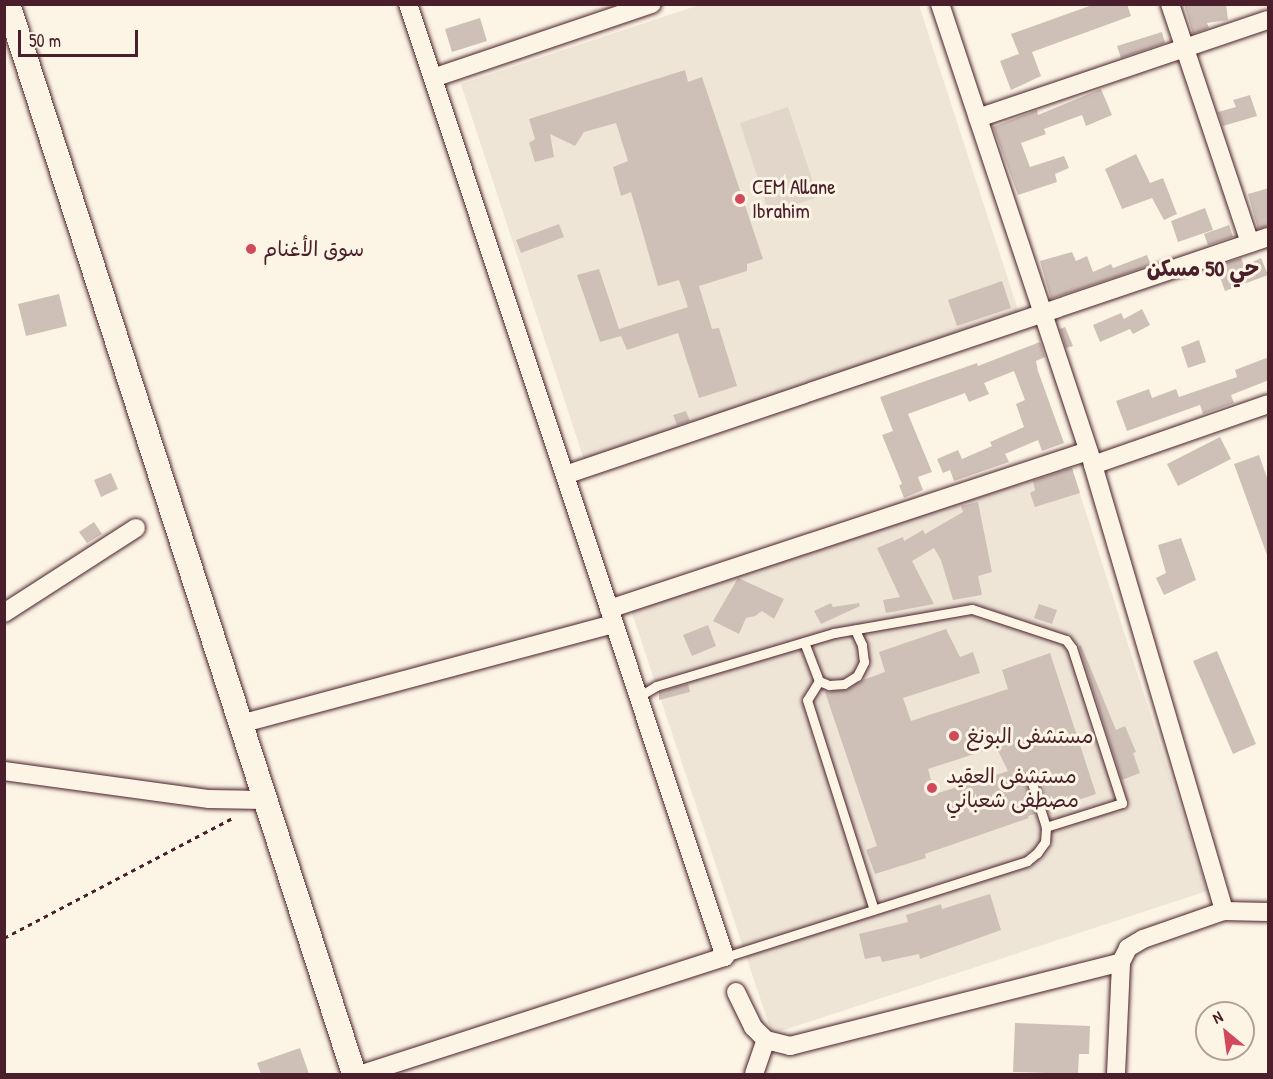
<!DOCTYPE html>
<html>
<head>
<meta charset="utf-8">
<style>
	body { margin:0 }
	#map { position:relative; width:1273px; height:1079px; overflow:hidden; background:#fcf5e5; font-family:"Patrick Hand","Playpen Sans Arabic",sans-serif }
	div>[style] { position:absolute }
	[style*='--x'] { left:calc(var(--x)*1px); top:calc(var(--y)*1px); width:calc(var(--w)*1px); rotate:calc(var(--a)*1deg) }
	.built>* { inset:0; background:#eee5d7 }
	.green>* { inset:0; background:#e2d5ca }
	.building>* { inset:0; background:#cfc0b7 }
	.path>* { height:3px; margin-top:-1.5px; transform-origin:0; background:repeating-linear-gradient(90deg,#4a1f2b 0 4.5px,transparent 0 9px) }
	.roads { filter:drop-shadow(0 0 2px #4a1f2b) drop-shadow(0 0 2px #4a1f2b) }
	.service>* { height:9px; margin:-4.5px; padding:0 4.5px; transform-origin:4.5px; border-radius:4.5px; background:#fcf5e5 }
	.minor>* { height:18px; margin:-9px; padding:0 9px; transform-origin:9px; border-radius:9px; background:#fcf5e5 }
	.secondary>* { height:24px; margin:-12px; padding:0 12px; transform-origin:12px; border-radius:12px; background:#fcf5e5 }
	.dots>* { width:16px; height:16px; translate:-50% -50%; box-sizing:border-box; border:3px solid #fcf5e5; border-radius:50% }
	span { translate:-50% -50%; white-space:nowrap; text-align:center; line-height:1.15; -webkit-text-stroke:6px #fcf5e5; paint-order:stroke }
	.poi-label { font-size:21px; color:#4a1f2b }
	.left { translate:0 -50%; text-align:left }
	.neighbourhood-label { font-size:22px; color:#4a1f2b; font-weight:700 }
	.frame { position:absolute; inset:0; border:6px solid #4a1f2b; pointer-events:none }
	.north { position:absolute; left:1195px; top:1001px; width:60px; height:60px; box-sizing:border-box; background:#fcf5e5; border:2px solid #b59f9b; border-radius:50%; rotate:331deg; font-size:16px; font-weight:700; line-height:24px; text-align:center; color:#4a1f2b }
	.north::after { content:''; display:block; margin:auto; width:21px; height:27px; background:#d1495b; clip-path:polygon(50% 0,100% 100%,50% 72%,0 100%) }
	.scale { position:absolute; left:18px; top:30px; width:120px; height:27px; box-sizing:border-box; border:3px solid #4a1f2b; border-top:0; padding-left:8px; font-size:18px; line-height:21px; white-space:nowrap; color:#4a1f2b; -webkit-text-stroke:4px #fcf5e5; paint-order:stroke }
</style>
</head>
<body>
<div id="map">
	<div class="built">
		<div style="clip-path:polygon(699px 5px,919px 5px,1019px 313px,584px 460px,461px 84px)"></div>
		<div style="clip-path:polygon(1071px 466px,1207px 891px,772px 1034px,631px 610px)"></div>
	</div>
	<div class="green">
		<div style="clip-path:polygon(788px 107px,818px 197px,769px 213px,740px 123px)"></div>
	</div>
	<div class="building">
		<div style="clip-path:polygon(1095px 4px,1127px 4px,1131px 16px,1032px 52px,1041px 76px,1011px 90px,1000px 61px,1019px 54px,1011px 34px)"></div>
		<div style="clip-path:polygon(1184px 4px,1226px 4px,1228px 20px,1207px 23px,1209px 28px,1193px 34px)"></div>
		<div style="clip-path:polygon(480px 18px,487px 41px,452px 52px,445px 29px)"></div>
		<div style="clip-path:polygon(1162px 32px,1165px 43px,1121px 58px,1117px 46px)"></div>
		<div style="clip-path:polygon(685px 70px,688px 82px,702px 77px,763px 259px,747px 264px,747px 271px,699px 286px,712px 329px,719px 328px,737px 386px,699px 398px,678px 333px,627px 350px,621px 336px,600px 342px,577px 275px,599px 269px,619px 329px,688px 307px,679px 280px,658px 286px,631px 192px,621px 196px,613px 167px,628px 161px,616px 123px,584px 132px,575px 146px,550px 134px,554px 157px,535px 162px,529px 143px,535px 139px,529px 119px)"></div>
		<div style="clip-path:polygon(1101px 89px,1112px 115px,1086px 126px,1082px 115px,1044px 129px,1046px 134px,1021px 143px,1030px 167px,1064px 156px,1069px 168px,1055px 174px,1057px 182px,1018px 195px,993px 127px,1037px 110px,1038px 115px)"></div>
		<div style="clip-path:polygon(1250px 95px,1257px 116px,1223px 126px,1218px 112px,1236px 107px,1233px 100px)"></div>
		<div style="clip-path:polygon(1136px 154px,1150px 183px,1163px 178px,1177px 214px,1164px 220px,1152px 198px,1122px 209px,1105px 169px)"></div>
		<div style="clip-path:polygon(1269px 188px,1269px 226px,1258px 229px,1248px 194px)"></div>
		<div style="clip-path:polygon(1205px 208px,1213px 230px,1178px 242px,1171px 221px)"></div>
		<div style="clip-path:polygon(559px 224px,564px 237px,521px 253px,516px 240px)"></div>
		<div style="clip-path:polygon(1229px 225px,1233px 237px,1208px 245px,1204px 234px)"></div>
		<div style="clip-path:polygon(1072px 252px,1076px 261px,1087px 256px,1093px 272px,1111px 264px,1113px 268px,1147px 255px,1151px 265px,1051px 299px,1040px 261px)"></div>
		<div style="clip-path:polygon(1241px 258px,1244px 266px,1261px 258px,1268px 275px,1225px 291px,1216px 266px)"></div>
		<div style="clip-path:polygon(1002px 281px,1011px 308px,957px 326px,948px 300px)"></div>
		<div style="clip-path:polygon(59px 294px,67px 326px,26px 336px,18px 304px)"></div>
		<div style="clip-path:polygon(1142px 309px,1150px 325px,1133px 334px,1130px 329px,1100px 342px,1093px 325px,1121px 313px,1124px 319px)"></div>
		<div style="clip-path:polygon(1065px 327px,1073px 346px,1066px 348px,1060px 329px)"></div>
		<div style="clip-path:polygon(1199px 340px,1206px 362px,1188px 368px,1181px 347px)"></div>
		<div style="clip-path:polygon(1040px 342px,1045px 357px,1036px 361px,1038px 371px,1064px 443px,1042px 451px,1038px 440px,1005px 454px,1009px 462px,954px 481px,950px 470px,943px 473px,937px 459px,958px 450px,962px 459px,992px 446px,990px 442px,1024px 427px,1016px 404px,1025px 400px,1014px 371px,984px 383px,989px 394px,969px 402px,965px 393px,908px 414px,932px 472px,918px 477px,923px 490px,904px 498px,899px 485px,902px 484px,882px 435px,893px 431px,880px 397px,977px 363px,978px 366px)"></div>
		<div style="clip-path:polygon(1269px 357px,1269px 380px,1231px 395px,1234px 403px,1203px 414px,1200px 405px,1127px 431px,1116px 401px,1149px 389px,1152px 398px,1176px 389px,1179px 397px,1237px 377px,1235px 370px)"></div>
		<div style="clip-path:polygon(686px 411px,690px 421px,677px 425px,673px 415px)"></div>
		<div style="clip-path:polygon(1220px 437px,1231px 459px,1178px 486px,1167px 464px)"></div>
		<div style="clip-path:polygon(1259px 455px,1269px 483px,1267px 555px,1234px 464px)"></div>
		<div style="clip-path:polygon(1072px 468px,1080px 493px,1035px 507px,1030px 493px,1035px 490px,1033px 481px)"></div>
		<div style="clip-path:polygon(111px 473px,118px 489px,101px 497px,94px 480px)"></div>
		<div style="clip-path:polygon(978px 502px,992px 572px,978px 576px,982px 595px,953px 600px,941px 560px,934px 548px,912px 561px,934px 604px,886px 613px,883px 600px,900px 597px,877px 548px,903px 537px,904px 541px,923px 530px,925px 534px,963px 512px,961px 506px)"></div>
		<div style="clip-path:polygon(94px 522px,102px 534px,87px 543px,79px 532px)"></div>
		<div style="clip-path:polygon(1181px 538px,1196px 580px,1164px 595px,1156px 578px,1166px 573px,1158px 545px)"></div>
		<div style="clip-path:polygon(738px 578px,784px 599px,774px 619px,762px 611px,755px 616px,746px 618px,739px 634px,713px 621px)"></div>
		<div style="clip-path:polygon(831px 603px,833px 607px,859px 603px,860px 606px,821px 624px,814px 611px)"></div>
		<div style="clip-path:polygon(1039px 604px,1057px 610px,1052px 624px,1034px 618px)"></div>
		<div style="clip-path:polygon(708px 625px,716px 646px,692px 656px,683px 635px)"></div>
		<div style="clip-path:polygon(evenodd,946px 629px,960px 657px,973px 652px,980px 673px,903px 698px,911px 721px,1008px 689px,1002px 670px,1050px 653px,1096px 794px,1048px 810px,1036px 774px,1027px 771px,1023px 778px,1035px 814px,1028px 816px,1029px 818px,925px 854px,926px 858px,875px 874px,866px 850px,877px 846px,825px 692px,847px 690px,863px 680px,885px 672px,879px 652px,946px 629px,996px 747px,1008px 771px,935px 794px,928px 769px,996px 747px)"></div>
		<div style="clip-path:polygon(1081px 645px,1116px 730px,1125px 726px,1136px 752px,1133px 753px,1140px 773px,1122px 780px,1079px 646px)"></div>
		<div style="clip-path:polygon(1217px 651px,1256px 744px,1233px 754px,1193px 661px)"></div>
		<div style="clip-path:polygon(688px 684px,690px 692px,659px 700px,659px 692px)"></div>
		<div style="clip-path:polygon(990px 894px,1001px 930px,920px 959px,919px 954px,882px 962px,880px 956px,865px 959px,859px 934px,908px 922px,906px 915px,941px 904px,942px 909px)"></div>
		<div style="clip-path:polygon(1015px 1023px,1090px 1026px,1089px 1054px,1079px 1054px,1078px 1074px,1013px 1072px)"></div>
		<div style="clip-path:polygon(300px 1048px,309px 1074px,261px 1074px,257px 1063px)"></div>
	</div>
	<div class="path">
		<div style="--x:4;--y:938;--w:260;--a:-27.7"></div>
	</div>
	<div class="roads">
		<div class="service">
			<div style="--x:804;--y:642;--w:42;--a:69"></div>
			<div style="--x:819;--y:681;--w:11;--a:22"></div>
			<div style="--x:829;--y:685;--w:15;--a:-4"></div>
			<div style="--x:844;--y:684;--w:15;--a:-32"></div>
			<div style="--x:857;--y:676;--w:16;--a:-63"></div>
			<div style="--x:864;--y:662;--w:17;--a:-97"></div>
			<div style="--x:862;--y:645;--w:17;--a:-115"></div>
			<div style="--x:819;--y:681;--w:22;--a:122"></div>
			<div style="--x:807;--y:700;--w:220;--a:72.3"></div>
			<div style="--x:638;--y:697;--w:21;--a:-31"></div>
			<div style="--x:656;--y:686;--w:186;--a:-16.6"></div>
			<div style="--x:834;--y:633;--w:140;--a:-9.9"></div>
			<div style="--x:972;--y:609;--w:99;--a:18.3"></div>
			<div style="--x:1066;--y:640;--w:10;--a:53"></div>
			<div style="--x:1072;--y:648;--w:163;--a:72.1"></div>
			<div style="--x:1122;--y:803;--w:80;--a:162.5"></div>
			<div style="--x:1046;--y:827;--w:52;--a:-107.7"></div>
			<div style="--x:725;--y:957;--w:317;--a:-17.6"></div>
			<div style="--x:1027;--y:861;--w:13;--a:-39"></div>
			<div style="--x:1037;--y:853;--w:14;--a:-54"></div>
			<div style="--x:1045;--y:842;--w:15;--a:-86"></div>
		</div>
		<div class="minor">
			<div style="--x:940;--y:4;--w:486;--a:71.6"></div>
			<div style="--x:1093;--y:465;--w:465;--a:73.6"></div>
			<div style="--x:1170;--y:4;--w:252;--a:71.5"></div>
			<div style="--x:433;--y:78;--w:231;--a:-18.7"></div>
			<div style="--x:978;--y:118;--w:306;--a:-18.7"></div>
			<div style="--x:1093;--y:465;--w:185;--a:-19.2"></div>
			<div style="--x:565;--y:475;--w:742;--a:-18.7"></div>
			<div style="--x:609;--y:609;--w:504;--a:-18.26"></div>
			<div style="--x:4;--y:613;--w:157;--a:-32.8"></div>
			<div style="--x:240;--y:724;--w:387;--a:-15"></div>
			<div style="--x:4;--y:771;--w:207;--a:7.8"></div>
			<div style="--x:209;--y:799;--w:55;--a:1"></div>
			<div style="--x:736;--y:992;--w:39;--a:64"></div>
			<div style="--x:753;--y:1027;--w:18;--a:45"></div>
			<div style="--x:766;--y:1040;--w:25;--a:14"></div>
			<div style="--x:790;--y:1046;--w:341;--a:-14.2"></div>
			<div style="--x:362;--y:1074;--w:381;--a:-17.9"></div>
			<div style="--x:725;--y:957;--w:1004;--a:-108.4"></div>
			<div style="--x:754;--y:1074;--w:36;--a:-71"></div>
			<div style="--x:1116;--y:1074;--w:112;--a:-87.4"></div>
			<div style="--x:1121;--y:962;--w:16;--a:-63"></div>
			<div style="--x:1128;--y:948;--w:17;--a:-31"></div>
			<div style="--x:1143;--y:939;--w:86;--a:-19.1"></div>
			<div style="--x:1224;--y:911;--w:44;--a:1.3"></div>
		</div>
		<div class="secondary">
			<div style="--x:8;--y:4;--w:1125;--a:72.08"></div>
		</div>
	</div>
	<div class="dots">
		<div style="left:740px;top:199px;background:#d1495b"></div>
		<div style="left:251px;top:249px;background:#d1495b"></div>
		<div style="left:954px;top:736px;background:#d1495b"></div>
		<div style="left:932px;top:788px;background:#d1495b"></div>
	</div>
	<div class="poi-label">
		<span class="left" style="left:752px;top:199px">CEM Allane<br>Ibrahim</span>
		<span class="left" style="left:263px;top:249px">سوق الأغنام</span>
		<span class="left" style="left:966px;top:736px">مستشفى البونغ</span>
		<span class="left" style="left:946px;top:788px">مستشفى العقيد<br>مصطفى شعباني</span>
	</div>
	<div class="neighbourhood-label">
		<span style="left:1203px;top:269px">حي 50 مسكن</span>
	</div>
	<div class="frame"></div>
	<div class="north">N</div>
	<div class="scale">50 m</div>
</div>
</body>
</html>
